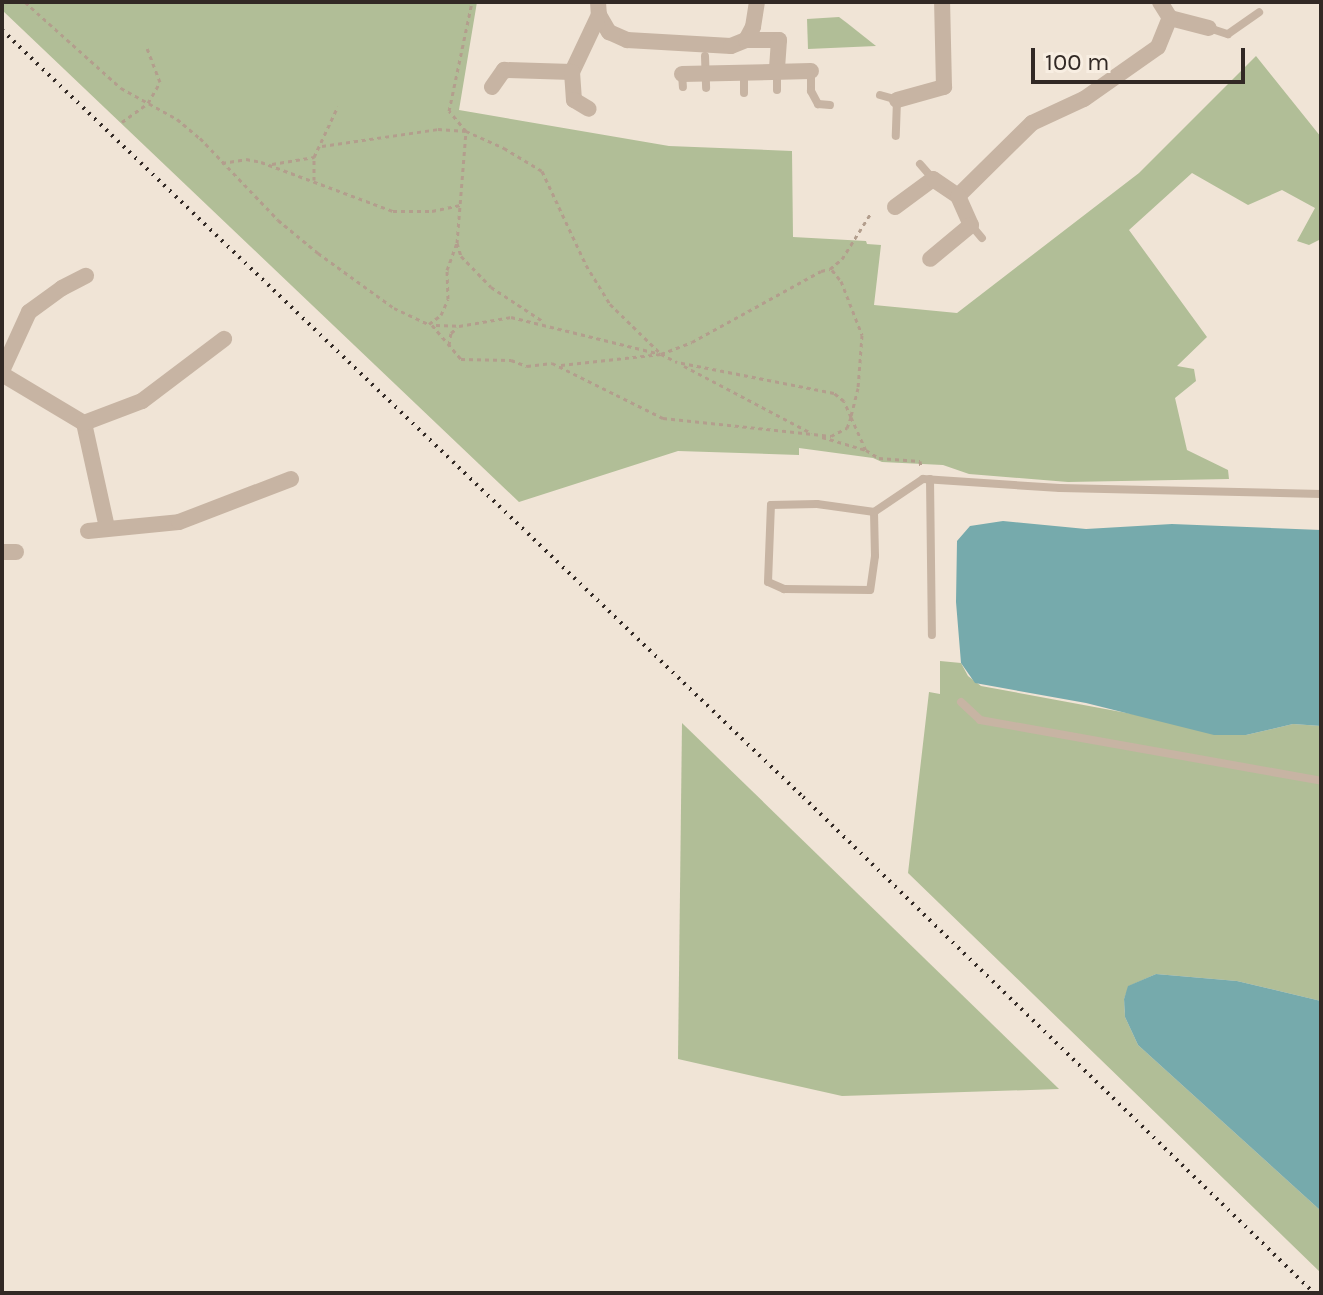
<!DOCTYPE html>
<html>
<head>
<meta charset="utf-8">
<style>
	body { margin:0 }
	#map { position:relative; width:1323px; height:1295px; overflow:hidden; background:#f0e4d6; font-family:Karla,sans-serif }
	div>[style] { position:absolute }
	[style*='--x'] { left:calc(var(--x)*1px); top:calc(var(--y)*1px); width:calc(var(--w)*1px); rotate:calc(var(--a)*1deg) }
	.green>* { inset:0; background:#b1be97 }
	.water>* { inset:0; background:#76aaac }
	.path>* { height:3px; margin-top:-1.5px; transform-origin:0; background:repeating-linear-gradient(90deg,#b39e8d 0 4px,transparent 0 8px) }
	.service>* { height:8px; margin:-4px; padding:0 4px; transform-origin:4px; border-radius:4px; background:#c7b4a3 }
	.minor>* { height:16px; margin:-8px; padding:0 8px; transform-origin:8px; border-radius:8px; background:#c7b4a3 }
	.rail>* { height:4px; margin-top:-2px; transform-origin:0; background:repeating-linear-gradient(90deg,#322925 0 2px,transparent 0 8px) }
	span { translate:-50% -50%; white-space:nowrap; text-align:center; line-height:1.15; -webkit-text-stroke:8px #f8eee2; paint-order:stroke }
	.frame { position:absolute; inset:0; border:4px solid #322925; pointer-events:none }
	.scale { position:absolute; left:1031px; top:48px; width:214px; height:36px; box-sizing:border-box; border:4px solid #322925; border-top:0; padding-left:10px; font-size:24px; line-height:28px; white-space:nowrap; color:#322925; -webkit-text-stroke:6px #f8eee2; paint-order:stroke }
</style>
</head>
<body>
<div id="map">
	<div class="green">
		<div style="clip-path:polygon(2px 2px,477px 2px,459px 110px,669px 146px,792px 151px,793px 237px,866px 241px,867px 244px,881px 245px,874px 305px,957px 313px,1139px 173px,1256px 56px,1321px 137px,1321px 239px,1309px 245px,1297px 241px,1315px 208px,1282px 190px,1248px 205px,1192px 173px,1129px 230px,1207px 337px,1177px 366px,1194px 369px,1196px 381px,1175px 398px,1187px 450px,1228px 470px,1229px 479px,1068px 482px,969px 474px,943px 465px,882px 462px,873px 458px,799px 448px,799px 455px,678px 451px,519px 502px,2px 10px)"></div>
		<div style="clip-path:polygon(839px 17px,847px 23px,876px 46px,808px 49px,807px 19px)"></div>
		<div style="clip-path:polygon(940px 661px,961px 663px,968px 676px,981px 686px,1246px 735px,1293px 724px,1321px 726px,1321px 1001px,1237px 981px,1156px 974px,1129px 986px,1124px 999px,1125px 1017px,1138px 1045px,1321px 1211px,1321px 1273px,908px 873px,929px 692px,940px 694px)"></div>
		<div style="clip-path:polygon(682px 723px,1059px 1089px,842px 1096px,678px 1059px)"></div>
	</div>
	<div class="water">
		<div style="clip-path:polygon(1003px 521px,1086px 529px,1172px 524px,1321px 530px,1321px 726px,1293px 724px,1246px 735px,1214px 735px,1086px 703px,975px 683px,961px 663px,956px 602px,957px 541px,970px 526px)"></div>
		<div style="clip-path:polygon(1156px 974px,1237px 981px,1321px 1001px,1321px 1211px,1138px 1045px,1125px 1017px,1124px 999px,1128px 986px)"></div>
	</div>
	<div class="path">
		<div style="--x:25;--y:2;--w:129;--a:41.9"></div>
		<div style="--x:121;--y:88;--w:64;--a:29"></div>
		<div style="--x:177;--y:119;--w:30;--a:40"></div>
		<div style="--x:200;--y:138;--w:113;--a:46.4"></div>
		<div style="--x:278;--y:220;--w:52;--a:39.5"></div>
		<div style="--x:318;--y:253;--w:94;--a:35.9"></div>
		<div style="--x:394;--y:308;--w:38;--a:25"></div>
		<div style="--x:429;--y:324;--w:15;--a:-37"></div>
		<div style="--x:441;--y:315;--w:17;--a:-66"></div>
		<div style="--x:448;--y:299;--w:29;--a:-92"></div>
		<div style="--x:447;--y:270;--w:29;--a:-70"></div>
		<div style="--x:457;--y:243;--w:112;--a:-85.4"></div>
		<div style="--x:466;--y:131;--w:26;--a:-130"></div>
		<div style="--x:449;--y:111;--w:111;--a:-78.1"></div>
		<div style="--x:122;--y:122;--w:32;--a:-36"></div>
		<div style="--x:148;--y:103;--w:24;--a:-60"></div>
		<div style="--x:160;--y:82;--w:36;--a:-111"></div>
		<div style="--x:322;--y:146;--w:117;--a:-8.3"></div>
		<div style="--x:438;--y:129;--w:28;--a:4"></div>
		<div style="--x:466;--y:131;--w:42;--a:24.1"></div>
		<div style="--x:504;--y:148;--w:44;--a:31.2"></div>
		<div style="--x:542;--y:171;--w:104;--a:64.9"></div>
		<div style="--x:586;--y:265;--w:46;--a:58.4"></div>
		<div style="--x:610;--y:304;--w:71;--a:44.4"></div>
		<div style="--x:222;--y:163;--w:24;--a:-9"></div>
		<div style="--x:246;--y:159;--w:15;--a:11"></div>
		<div style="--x:261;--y:162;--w:141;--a:20.4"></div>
		<div style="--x:393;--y:211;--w:39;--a:0"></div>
		<div style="--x:432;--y:211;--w:29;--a:-12"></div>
		<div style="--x:272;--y:164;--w:43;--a:-9.5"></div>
		<div style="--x:314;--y:180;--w:23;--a:-90"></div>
		<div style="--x:314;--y:157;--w:56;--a:-64.8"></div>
		<div style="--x:457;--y:243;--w:14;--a:73"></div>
		<div style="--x:461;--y:256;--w:43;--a:45.9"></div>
		<div style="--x:491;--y:287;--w:64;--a:33.4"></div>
		<div style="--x:832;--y:270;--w:14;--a:51"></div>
		<div style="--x:841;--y:281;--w:58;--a:68.7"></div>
		<div style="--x:862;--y:335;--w:53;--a:94.3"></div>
		<div style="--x:858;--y:388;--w:30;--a:104"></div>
		<div style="--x:851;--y:417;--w:36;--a:66"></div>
		<div style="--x:432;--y:325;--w:45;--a:49.5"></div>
		<div style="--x:461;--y:359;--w:50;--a:1.1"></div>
		<div style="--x:511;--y:360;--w:17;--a:21"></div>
		<div style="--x:527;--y:366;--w:25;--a:-7"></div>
		<div style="--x:552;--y:363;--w:124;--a:26.4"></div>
		<div style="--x:663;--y:418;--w:169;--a:6.1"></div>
		<div style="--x:831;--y:436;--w:18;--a:-27"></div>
		<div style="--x:847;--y:428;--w:12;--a:-70"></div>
		<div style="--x:851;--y:417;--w:17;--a:-114"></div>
		<div style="--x:844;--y:401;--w:13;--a:-141"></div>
		<div style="--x:834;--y:393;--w:160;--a:-168.8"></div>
		<div style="--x:436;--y:325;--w:23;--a:2"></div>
		<div style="--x:459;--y:326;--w:53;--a:-9.8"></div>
		<div style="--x:511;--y:317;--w:154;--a:13.9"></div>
		<div style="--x:661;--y:354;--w:18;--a:27"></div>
		<div style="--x:449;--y:345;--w:12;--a:-81"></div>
		<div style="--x:451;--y:333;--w:8;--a:-40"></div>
		<div style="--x:561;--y:365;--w:101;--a:-6.3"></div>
		<div style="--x:661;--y:354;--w:33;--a:-21"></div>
		<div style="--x:692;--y:342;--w:147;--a:-28.8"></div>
		<div style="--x:821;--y:271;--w:9;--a:-13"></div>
		<div style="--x:830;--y:269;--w:16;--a:-40"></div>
		<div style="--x:842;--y:259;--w:54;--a:-57.8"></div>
		<div style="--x:684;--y:366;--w:144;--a:27.8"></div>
		<div style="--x:822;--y:437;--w:46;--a:16.5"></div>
		<div style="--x:866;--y:450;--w:15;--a:32"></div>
		<div style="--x:879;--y:458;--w:41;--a:4.2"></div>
		<div style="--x:920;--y:461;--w:6;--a:81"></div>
	</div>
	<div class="service">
		<div style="--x:1209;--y:28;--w:20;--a:18"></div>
		<div style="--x:1228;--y:34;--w:38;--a:-35"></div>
		<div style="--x:705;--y:56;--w:32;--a:88"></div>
		<div style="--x:811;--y:71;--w:20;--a:90"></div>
		<div style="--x:811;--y:91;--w:15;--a:62"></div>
		<div style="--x:818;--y:104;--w:12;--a:5"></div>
		<div style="--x:744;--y:73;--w:20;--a:90"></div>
		<div style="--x:682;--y:74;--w:13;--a:86"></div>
		<div style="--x:777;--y:90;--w:18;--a:-90"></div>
		<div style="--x:880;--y:95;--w:18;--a:16"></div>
		<div style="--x:897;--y:100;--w:36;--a:92"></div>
		<div style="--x:920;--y:164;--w:20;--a:49"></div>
		<div style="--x:971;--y:225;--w:17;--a:50"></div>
		<div style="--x:930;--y:479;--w:156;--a:89.3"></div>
		<div style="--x:874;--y:512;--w:44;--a:88.7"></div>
		<div style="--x:875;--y:556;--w:34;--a:98"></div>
		<div style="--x:870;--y:590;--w:86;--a:-179.3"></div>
		<div style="--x:784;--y:589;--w:17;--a:-156"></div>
		<div style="--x:768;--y:582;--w:77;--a:-87.8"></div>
		<div style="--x:771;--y:505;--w:46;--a:-1.2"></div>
		<div style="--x:817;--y:504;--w:58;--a:8"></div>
		<div style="--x:874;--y:512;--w:59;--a:-34"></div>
		<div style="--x:923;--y:479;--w:137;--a:3.8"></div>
		<div style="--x:1060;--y:488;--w:261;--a:1.3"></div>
		<div style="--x:961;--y:702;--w:26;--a:43"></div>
		<div style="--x:980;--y:720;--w:346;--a:10.1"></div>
	</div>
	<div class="minor">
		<div style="--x:598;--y:2;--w:13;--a:86"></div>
		<div style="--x:599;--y:15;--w:20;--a:60"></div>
		<div style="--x:609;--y:32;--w:20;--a:24"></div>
		<div style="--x:627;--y:40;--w:104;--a:3.3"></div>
		<div style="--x:731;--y:46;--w:16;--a:-22"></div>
		<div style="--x:746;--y:40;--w:15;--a:-62"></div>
		<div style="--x:753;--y:27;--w:25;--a:-81"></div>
		<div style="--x:1170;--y:18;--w:40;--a:14.4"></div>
		<div style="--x:746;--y:40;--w:33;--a:0"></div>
		<div style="--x:779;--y:40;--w:31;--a:94"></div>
		<div style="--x:572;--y:72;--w:63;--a:-64.7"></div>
		<div style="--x:682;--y:74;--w:129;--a:-1.3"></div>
		<div style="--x:492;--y:87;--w:21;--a:-55"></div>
		<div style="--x:504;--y:70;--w:68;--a:1.7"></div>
		<div style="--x:572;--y:72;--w:28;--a:86"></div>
		<div style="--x:574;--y:100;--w:17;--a:31"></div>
		<div style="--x:897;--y:100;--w:49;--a:-15.5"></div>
		<div style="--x:944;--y:87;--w:85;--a:-91.3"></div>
		<div style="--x:958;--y:196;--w:104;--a:-44.6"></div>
		<div style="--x:1032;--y:123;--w:57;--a:-24.8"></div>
		<div style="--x:1084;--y:99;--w:90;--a:-35.1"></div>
		<div style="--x:1158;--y:47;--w:31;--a:-68"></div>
		<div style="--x:1170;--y:18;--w:19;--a:-122"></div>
		<div style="--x:895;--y:207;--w:47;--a:-36.4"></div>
		<div style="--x:933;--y:179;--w:30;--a:34"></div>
		<div style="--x:958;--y:196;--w:32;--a:66"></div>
		<div style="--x:971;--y:225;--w:53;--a:140.3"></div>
		<div style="--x:2;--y:371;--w:65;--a:-65.4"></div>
		<div style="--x:29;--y:312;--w:41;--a:-36"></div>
		<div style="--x:62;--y:288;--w:27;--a:-27"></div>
		<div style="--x:2;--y:374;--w:96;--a:30.9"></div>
		<div style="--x:84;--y:423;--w:107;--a:77.6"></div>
		<div style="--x:84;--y:423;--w:62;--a:-20.8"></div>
		<div style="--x:142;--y:401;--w:103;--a:-37.1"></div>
		<div style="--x:88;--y:531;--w:91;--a:-5.6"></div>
		<div style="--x:179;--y:522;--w:120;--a:-21"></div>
		<div style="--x:2;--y:552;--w:14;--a:0"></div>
	</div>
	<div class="rail">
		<div style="--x:2;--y:30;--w:1109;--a:43.76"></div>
		<div style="--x:803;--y:797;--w:712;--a:44.15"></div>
	</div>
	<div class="frame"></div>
	<div class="scale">100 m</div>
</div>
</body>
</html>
